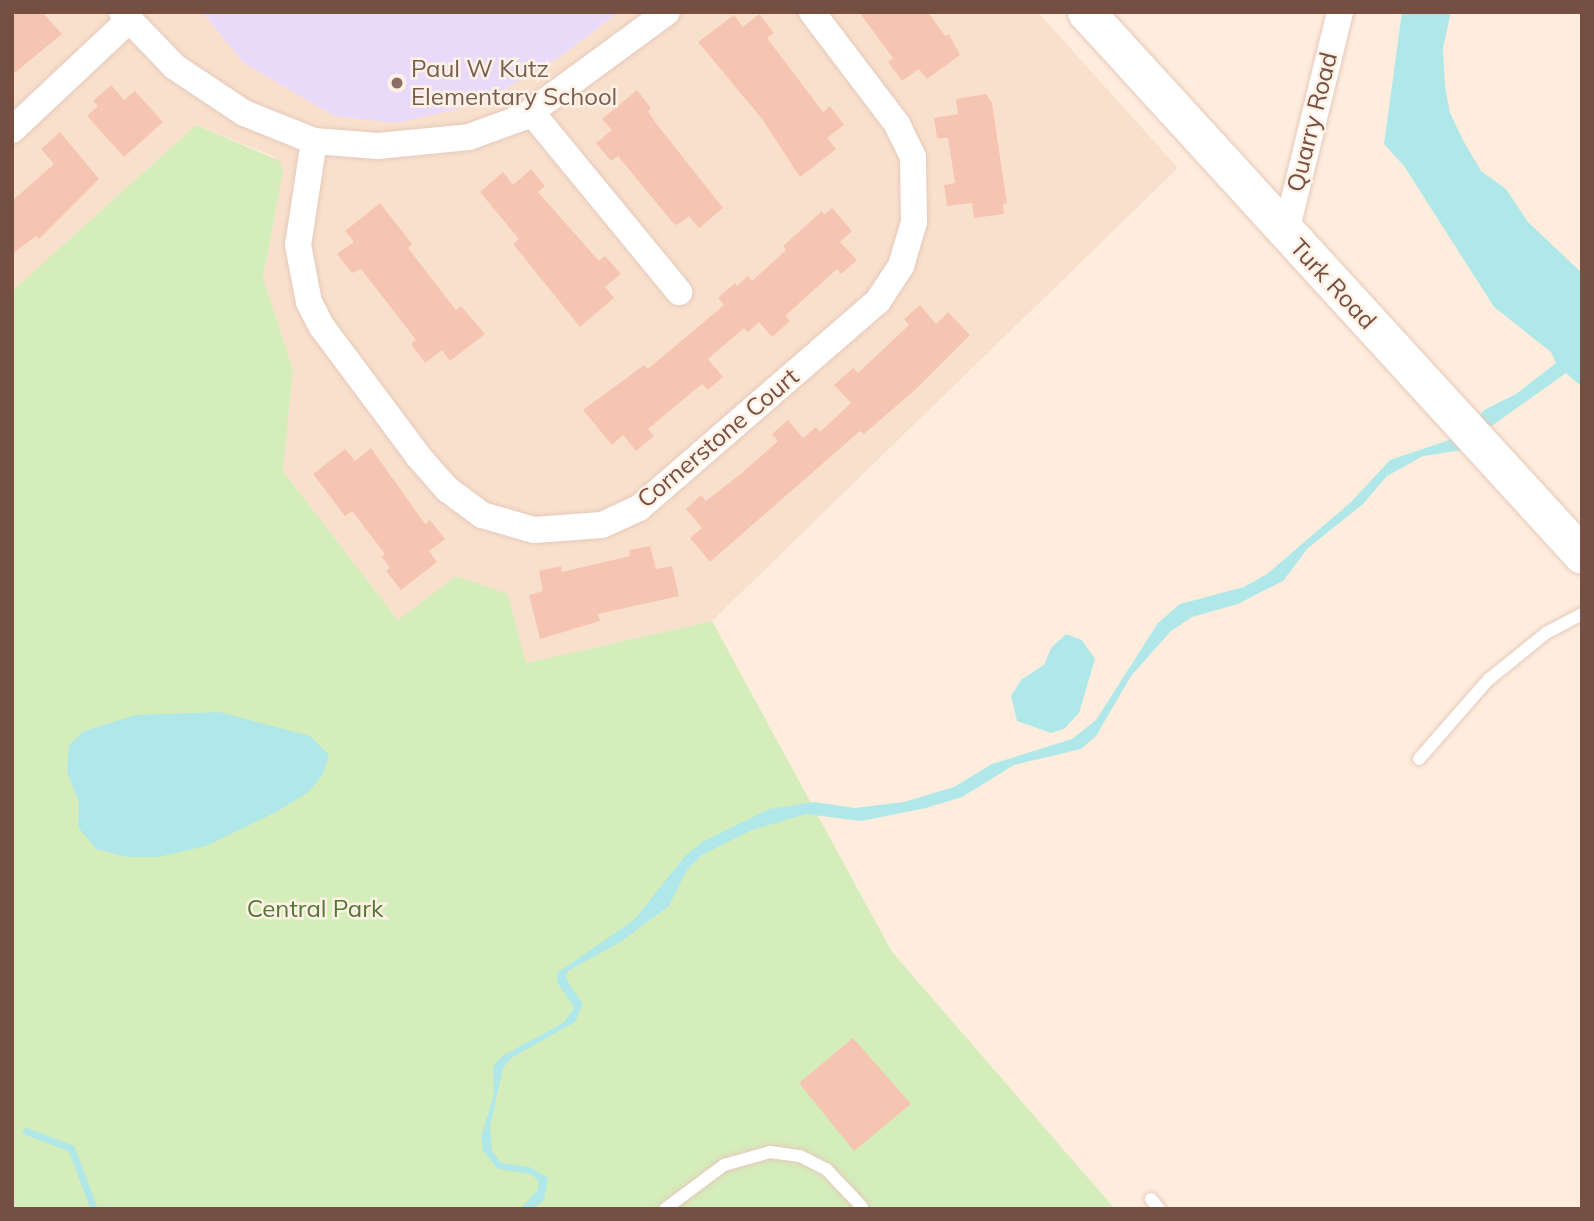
<!DOCTYPE html>
<html>
<head>
<meta charset="utf-8">
<style>
	body { margin:0 }
	#map { position:relative; width:1594px; height:1221px; overflow:hidden; background:#feeddd; font-family:Mulish,sans-serif }
	div>[style] { position:absolute }
	[style*='--x'] { left:calc(var(--x)*1px); top:calc(var(--y)*1px); width:calc(var(--w)*1px); rotate:calc(var(--a)*1deg) }
	.residential>* { inset:0; background:#f9e0cd }
	.education>* { inset:0; background:#eadafa }
	.green>* { inset:0; background:#d5ecbb }
	.water>* { inset:0; background:#b0e8e9 }
	.stream>* { height:7px; margin:-3.5px; padding:0 3.5px; transform-origin:3.5px; border-radius:3.5px; background:#b0e8e9 }
	.building>* { inset:0; background:#f6c5b2 }
	.roads { filter:drop-shadow(0 0 2px #e5c9bb) drop-shadow(0 0 2px #e5c9bb) }
	.lane>* { height:12px; margin:-6px; padding:0 6px; transform-origin:6px; border-radius:6px; background:#fff }
	.street>* { height:26px; margin:-13px; padding:0 13px; transform-origin:13px; border-radius:13px; background:#fff }
	.secondary>* { height:37px; margin:-18.5px; padding:0 18.5px; transform-origin:18.5px; border-radius:18.5px; background:#fff }
	.dots>* { width:19px; height:19px; translate:-50% -50%; box-sizing:border-box; border:4px solid #fff2e5; border-radius:50% }
	span { translate:-50% -50%; white-space:nowrap; text-align:center; line-height:1.15; -webkit-text-stroke:5px #fff2e5; paint-order:stroke }
	.education-label { font-size:24px; color:#785e54 }
	.left { translate:0 -50%; text-align:left }
	.street-label { font-size:24px; color:#764f43 }
	.park-label { font-size:24px; color:#527738 }
	.frame { position:absolute; inset:0; border:14px solid #764f43; pointer-events:none }
</style>
</head>
<body>
<div id="map">
	<div class="residential">
		<div style="clip-path:polygon(12px 12px,202px 12px,244px 63px,482px 103px,561px 56px,619px 12px,1038px 12px,1178px 168px,712px 621px,526px 663px,508px 594px,399px 621px,283px 471px,293px 369px,263px 278px,283px 172px,273px 156px,196px 125px,12px 291px)"></div>
	</div>
	<div class="education">
		<div style="clip-path:polygon(202px 12px,619px 12px,561px 56px,482px 103px,398px 123px,334px 116px,244px 63px)"></div>
	</div>
	<div class="green">
		<div style="clip-path:polygon(196px 125px,280px 161px,283px 172px,263px 278px,293px 369px,283px 471px,398px 620px,456px 576px,508px 594px,526px 663px,712px 621px,892px 952px,1115px 1209px,12px 1209px,12px 291px)"></div>
	</div>
	<div class="water">
		<div style="clip-path:polygon(1402px 12px,1451px 12px,1443px 48px,1445px 86px,1450px 113px,1463px 140px,1481px 171px,1506px 189px,1528px 222px,1582px 273px,1582px 387px,1566px 373px,1493px 425px,1487px 426px,1478px 417px,1484px 410px,1516px 394px,1556px 363px,1551px 352px,1494px 307px,1404px 166px,1384px 144px)"></div>
		<div style="clip-path:polygon(1455px 438px,1463px 450px,1423px 456px,1387px 476px,1363px 504px,1308px 548px,1283px 581px,1238px 604px,1192px 617px,1171px 631px,1131px 676px,1096px 736px,1081px 749px,1014px 765px,962px 797px,926px 808px,861px 821px,806px 814px,752px 830px,702px 855px,687px 870px,669px 906px,622px 941px,568px 971px,566px 979px,583px 1004px,575px 1022px,511px 1058px,503px 1068px,490px 1127px,492px 1151px,501px 1163px,530px 1167px,548px 1178px,544px 1200px,533px 1209px,520px 1209px,538px 1190px,538px 1180px,531px 1174px,498px 1169px,483px 1151px,481px 1137px,494px 1094px,493px 1067px,502px 1056px,563px 1023px,574px 1008px,557px 982px,557px 973px,634px 920px,685px 856px,702px 842px,769px 809px,814px 802px,855px 808px,904px 802px,954px 787px,992px 764px,1072px 739px,1096px 720px,1158px 623px,1180px 604px,1244px 587px,1267px 574px,1351px 502px,1390px 460px)"></div>
		<div style="clip-path:polygon(1066px 634px,1082px 640px,1095px 659px,1079px 713px,1064px 729px,1051px 733px,1017px 721px,1011px 696px,1022px 679px,1044px 665px,1051px 648px)"></div>
		<div style="clip-path:polygon(219px 712px,310px 736px,329px 755px,323px 774px,310px 791px,276px 812px,206px 846px,158px 857px,127px 857px,96px 849px,78px 827px,79px 802px,67px 772px,69px 745px,84px 731px,136px 715px)"></div>
	</div>
	<div class="stream">
		<div style="--x:26;--y:1131;--w:48;--a:20.7"></div>
		<div style="--x:71;--y:1148;--w:65;--a:69.3"></div>
	</div>
	<div class="building">
		<div style="clip-path:polygon(12px 12px,42px 12px,62px 34px,12px 75px)"></div>
		<div style="clip-path:polygon(859px 12px,928px 12px,945px 36px,949px 34px,960px 55px,927px 79px,919px 69px,902px 81px,888px 62px,893px 58px)"></div>
		<div style="clip-path:polygon(759px 14px,774px 33px,767px 38px,823px 112px,830px 106px,844px 125px,827px 138px,836px 149px,800px 177px,762px 119px,698px 42px,734px 15px,743px 27px)"></div>
		<div style="clip-path:polygon(111px 85px,124px 100px,135px 91px,163px 122px,124px 157px,87px 116px,98px 106px,93px 101px)"></div>
		<div style="clip-path:polygon(637px 90px,651px 108px,648px 111px,655px 122px,723px 208px,699px 228px,689px 216px,677px 225px,673px 223px,618px 156px,611px 161px,596px 143px,612px 130px,602px 119px)"></div>
		<div style="clip-path:polygon(986px 94px,992px 103px,1007px 204px,1003px 204px,1004px 214px,974px 218px,972px 203px,947px 206px,944px 185px,955px 183px,948px 138px,937px 138px,934px 118px,958px 114px,956px 99px)"></div>
		<div style="clip-path:polygon(60px 132px,99px 179px,39px 239px,36px 236px,12px 254px,12px 201px,54px 164px,41px 149px)"></div>
		<div style="clip-path:polygon(531px 169px,545px 186px,538px 192px,599px 261px,605px 256px,621px 274px,605px 287px,614px 298px,580px 327px,513px 244px,519px 239px,480px 192px,503px 172px,513px 185px)"></div>
		<div style="clip-path:polygon(380px 203px,412px 244px,408px 248px,456px 310px,461px 306px,485px 334px,450px 361px,442px 350px,425px 363px,411px 344px,416px 340px,361px 269px,352px 273px,337px 254px,354px 242px,345px 231px)"></div>
		<div style="clip-path:polygon(832px 208px,852px 231px,840px 242px,857px 260px,841px 274px,837px 269px,785px 316px,790px 321px,772px 337px,759px 322px,748px 332px,744px 328px,708px 359px,723px 377px,708px 390px,702px 384px,648px 429px,654px 436px,636px 451px,623px 435px,612px 445px,583px 410px,644px 365px,648px 369px,724px 305px,718px 298px,735px 283px,737px 286px,748px 276px,752px 281px,786px 250px,783px 246px,822px 211px,824px 215px)"></div>
		<div style="clip-path:polygon(920px 305px,936px 324px,948px 312px,970px 335px,916px 389px,864px 434px,860px 431px,710px 562px,690px 538px,702px 528px,686px 509px,701px 495px,706px 501px,743px 472px,778px 441px,772px 434px,788px 420px,803px 438px,816px 427px,820px 432px,851px 403px,834px 385px,853px 368px,858px 373px,909px 325px,904px 319px)"></div>
		<div style="clip-path:polygon(371px 448px,425px 524px,430px 520px,445px 539px,429px 551px,437px 562px,401px 590px,386px 571px,390px 568px,382px 557px,385px 554px,352px 511px,345px 516px,313px 474px,345px 449px,355px 461px)"></div>
		<div style="clip-path:polygon(650px 546px,656px 569px,672px 566px,679px 596px,598px 614px,600px 621px,540px 639px,529px 595px,543px 591px,539px 571px,561px 566px,562px 572px,630px 556px,629px 550px)"></div>
		<div style="clip-path:polygon(853px 1038px,911px 1104px,854px 1151px,799px 1083px)"></div>
	</div>
	<div class="roads">
		<div class="lane">
			<div style="--x:1419;--y:759;--w:105;--a:-48.9"></div>
			<div style="--x:1488;--y:680;--w:75;--a:-39"></div>
			<div style="--x:1546;--y:633;--w:41;--a:-27.8"></div>
			<div style="--x:1151;--y:1199;--w:13;--a:51"></div>
			<div style="--x:665;--y:1209;--w:74;--a:-36.7"></div>
			<div style="--x:724;--y:1165;--w:48;--a:-15.8"></div>
			<div style="--x:770;--y:1152;--w:30;--a:8"></div>
			<div style="--x:800;--y:1156;--w:29;--a:27"></div>
			<div style="--x:826;--y:1169;--w:52;--a:46.5"></div>
		</div>
		<div class="street">
			<div style="--x:122;--y:12;--w:76;--a:46.1"></div>
			<div style="--x:175;--y:67;--w:83;--a:33.7"></div>
			<div style="--x:244;--y:113;--w:75;--a:21.8"></div>
			<div style="--x:314;--y:141;--w:64;--a:4.5"></div>
			<div style="--x:378;--y:146;--w:91;--a:-5.6"></div>
			<div style="--x:469;--y:137;--w:59;--a:-20"></div>
			<div style="--x:524;--y:117;--w:177;--a:-36.3"></div>
			<div style="--x:532;--y:113;--w:232;--a:50.6"></div>
			<div style="--x:12;--y:130;--w:161;--a:-43.2"></div>
			<div style="--x:314;--y:141;--w:105;--a:98.7"></div>
			<div style="--x:298;--y:245;--w:58;--a:79.1"></div>
			<div style="--x:309;--y:302;--w:28;--a:63"></div>
			<div style="--x:322;--y:327;--w:161;--a:53.3"></div>
			<div style="--x:418;--y:456;--w:44;--a:48.7"></div>
			<div style="--x:447;--y:489;--w:44;--a:36.6"></div>
			<div style="--x:482;--y:515;--w:54;--a:16.1"></div>
			<div style="--x:534;--y:530;--w:68;--a:-4.2"></div>
			<div style="--x:602;--y:525;--w:41;--a:-24.7"></div>
			<div style="--x:639;--y:508;--w:316;--a:-40.9"></div>
			<div style="--x:878;--y:301;--w:42;--a:-56.7"></div>
			<div style="--x:901;--y:266;--w:46;--a:-73.5"></div>
			<div style="--x:914;--y:222;--w:65;--a:-90.9"></div>
			<div style="--x:913;--y:157;--w:37;--a:-116"></div>
			<div style="--x:897;--y:124;--w:141;--a:-127.2"></div>
			<div style="--x:1286;--y:232;--w:227;--a:-76.2"></div>
		</div>
		<div class="secondary">
			<div style="--x:1086;--y:12;--w:735;--a:47.59"></div>
		</div>
	</div>
	<div class="dots">
		<div style="left:397px;top:83px;background:#8d6e63"></div>
	</div>
	<div class="education-label">
		<span class="left" style="left:411px;top:83px">Paul W Kutz<br>Elementary School</span>
	</div>
	<div class="street-label">
		<span style="left:1312px;top:122px;rotate:-76deg">Quarry Road</span>
		<span style="left:1333px;top:284px;rotate:47deg">Turk Road</span>
		<span style="left:718px;top:438px;rotate:-40deg">Cornerstone Court</span>
	</div>
	<div class="park-label">
		<span style="left:315px;top:909px">Central Park</span>
	</div>
	<div class="frame"></div>
</div>
</body>
</html>
